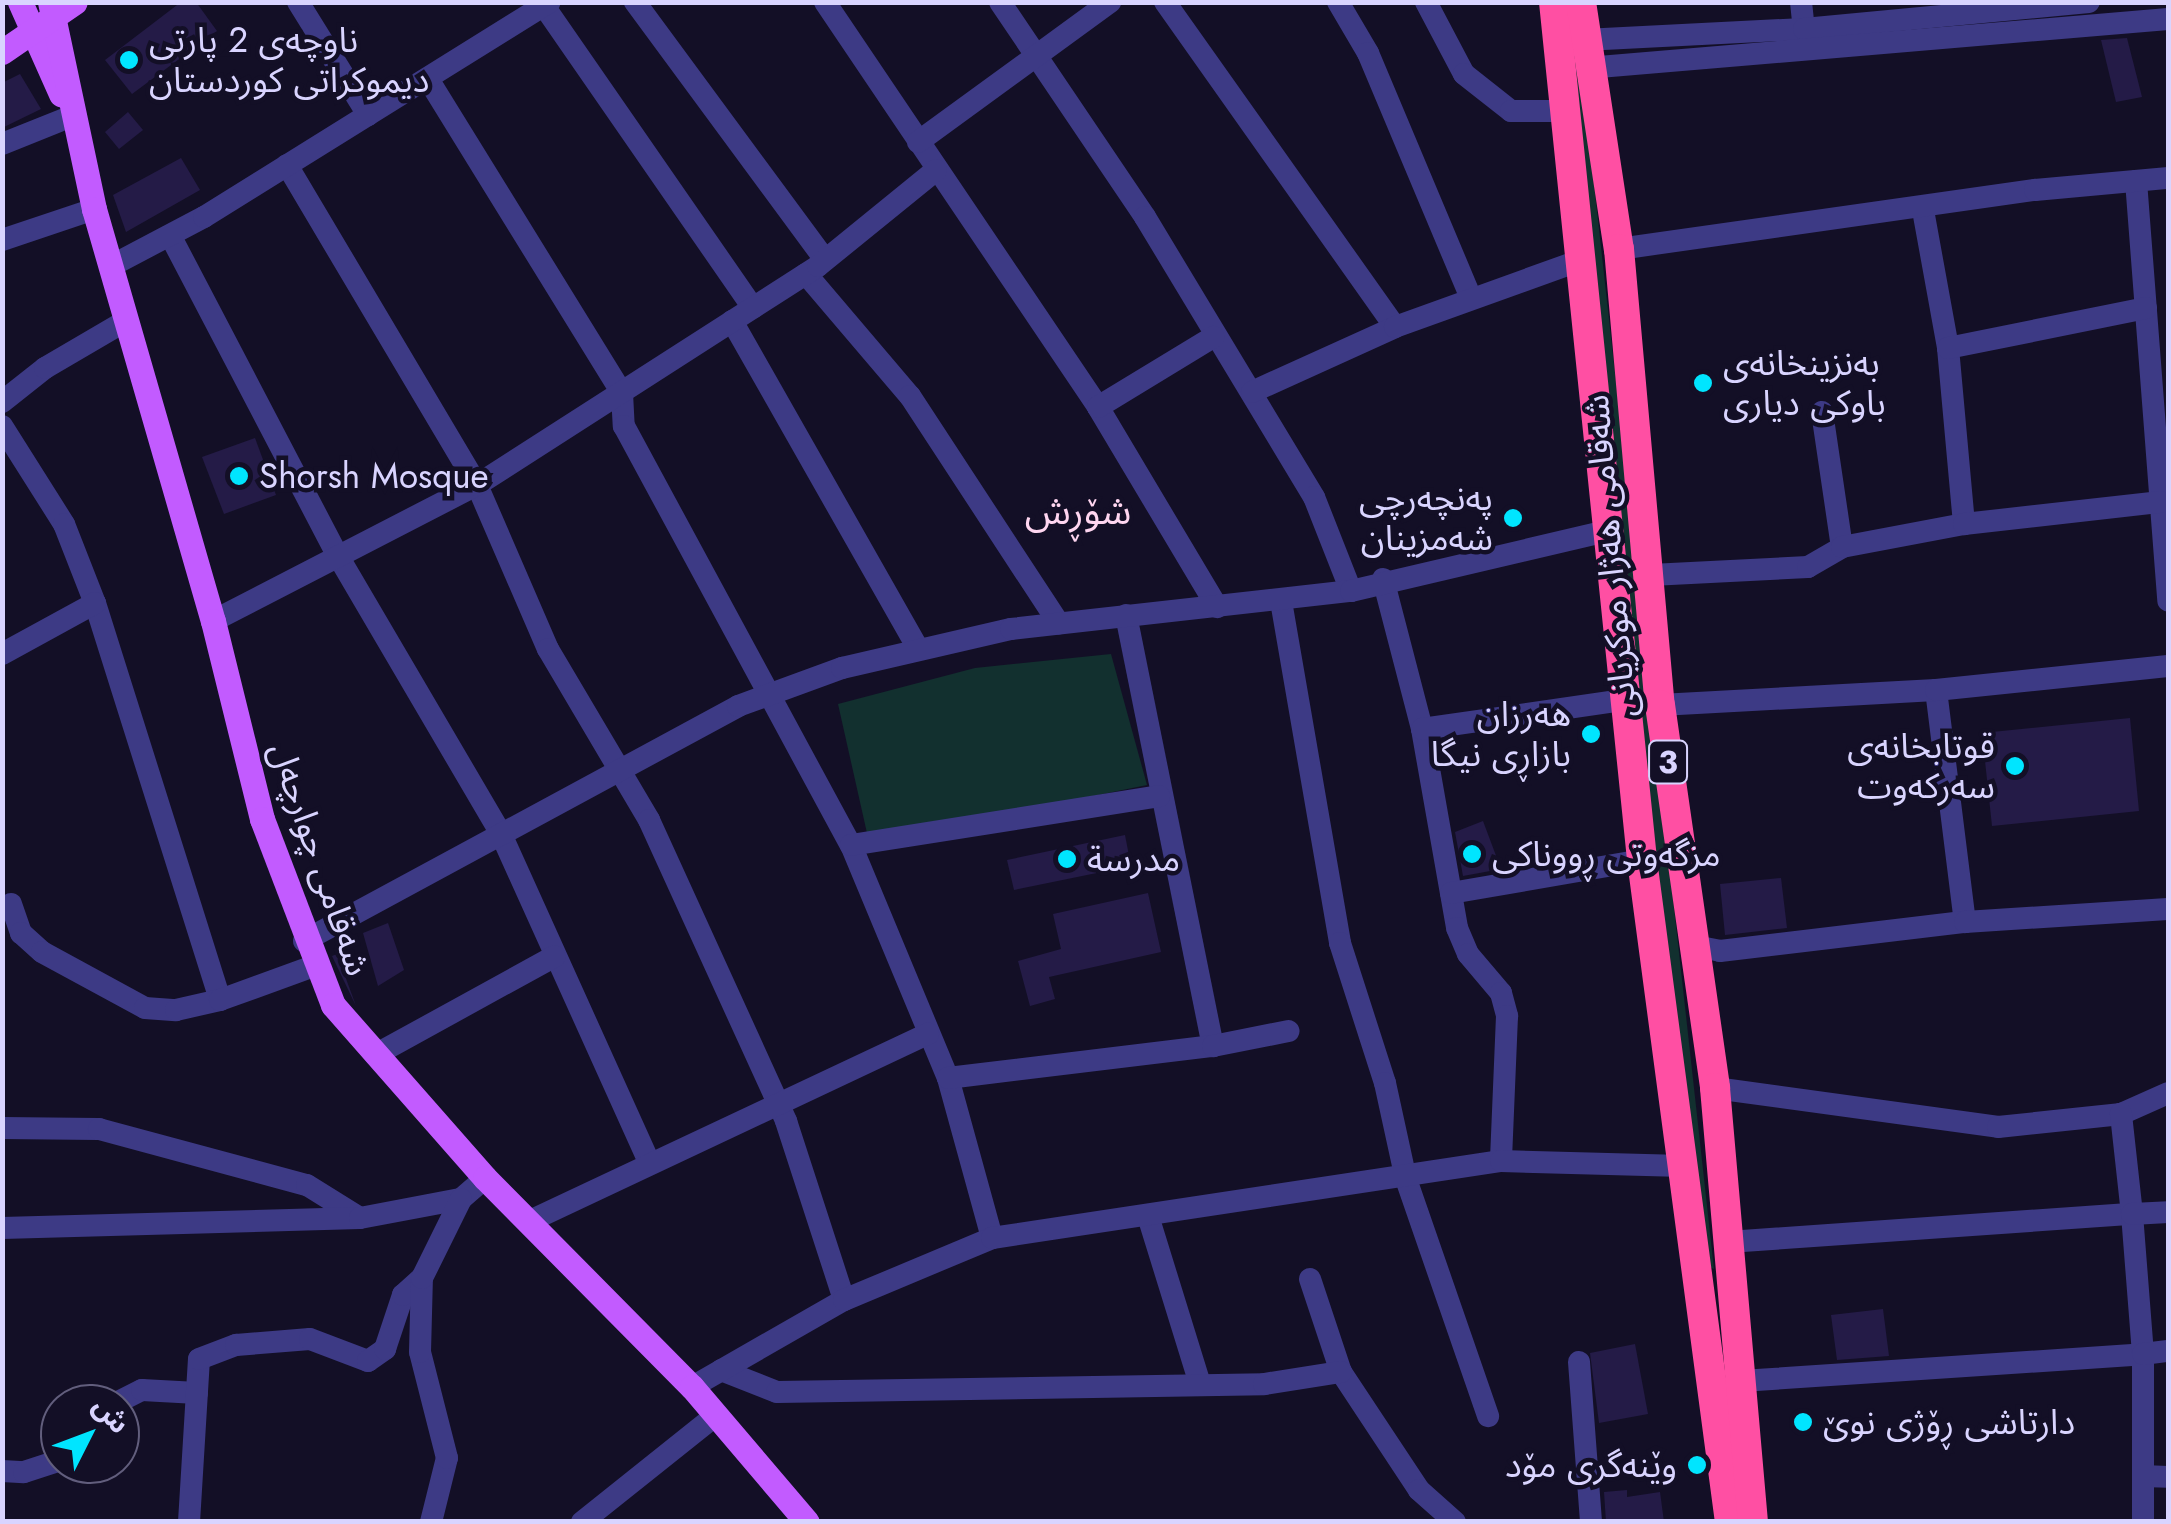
<!DOCTYPE html>
<html>
<head>
<meta charset="utf-8">
<style>
	body { margin:0 }
	#map { position:relative; width:2171px; height:1524px; overflow:hidden; background:#130f26; font-family:Jost,"Noto Sans Arabic",sans-serif }
	div>[style] { position:absolute }
	[style*='--x'] { left:calc(var(--x)*1px); top:calc(var(--y)*1px); width:calc(var(--w)*1px); rotate:calc(var(--a)*1deg) }
	.green>* { inset:0; background:#12302f }
	.building>* { inset:0; background:#241b47 }
	.minor>* { height:22px; margin:-11px; padding:0 11px; transform-origin:11px; border-radius:11px; background:#3d3a85 }
	.major>* { height:25px; margin:-12.5px; padding:0 12.5px; transform-origin:12.5px; border-radius:12.5px; background:#c25bff }
	.highway>* { height:30px; margin:-15px; padding:0 15px; transform-origin:15px; border-radius:15px; background:#ff4fa3 }
	.dots>* { width:28px; height:28px; translate:-50% -50%; box-sizing:border-box; border:5px solid #130f26; border-radius:50% }
	span { translate:-50% -50%; white-space:nowrap; text-align:center; line-height:1.15; -webkit-text-stroke:9px #130f26; paint-order:stroke }
	.shield-label span { padding:2px 8px; background:#130f26; border:2px solid; border-radius:8px; -webkit-text-stroke-width:0 }
	.shield-label { font-size:32px; color:#d9d4ff; font-weight:700 }
	.poi-label { font-size:35px; color:#d9d4ff }
	.left { translate:0 -50%; text-align:left }
	.right { translate:-100% -50%; text-align:right }
	.street-label { font-size:35px; color:#d9d4ff }
	.neighbourhood-label { font-size:38px; color:#ffd6f0 }
	.frame { position:absolute; inset:0; border:5px solid #d9d4ff; pointer-events:none }
	.north { position:absolute; left:40px; top:1384px; width:100px; height:100px; box-sizing:border-box; background:#130f26; border:2px solid #625e7d; border-radius:50%; rotate:48deg; font-size:28px; font-weight:700; line-height:40px; text-align:center; color:#d9d4ff }
	.north::after { content:''; display:block; margin:auto; width:35px; height:45px; background:#00e5ff; clip-path:polygon(50% 0,100% 100%,50% 72%,0 100%) }
</style>
</head>
<body>
<div id="map">
	<div class="green">
		<div style="clip-path:polygon(1557px 3px,1574px 3px,1714px 1269px,1704px 1264px)"></div>
		<div style="clip-path:polygon(1111px 654px,1147px 785px,869px 842px,838px 704px,975px 668px)"></div>
	</div>
	<div class="building">
		<div style="clip-path:polygon(181px 2px,196px 2px,217px 31px,132px 94px,105px 60px)"></div>
		<div style="clip-path:polygon(2127px 38px,2142px 97px,2116px 102px,2101px 40px)"></div>
		<div style="clip-path:polygon(20px 74px,41px 109px,2px 128px,2px 83px)"></div>
		<div style="clip-path:polygon(128px 112px,143px 130px,119px 149px,105px 132px)"></div>
		<div style="clip-path:polygon(181px 158px,200px 190px,126px 232px,113px 195px)"></div>
		<div style="clip-path:polygon(255px 438px,276px 495px,224px 514px,202px 457px)"></div>
		<div style="clip-path:polygon(2130px 718px,2139px 811px,1992px 826px,1982px 733px)"></div>
		<div style="clip-path:polygon(1483px 821px,1501px 869px,1463px 876px,1455px 832px)"></div>
		<div style="clip-path:polygon(1125px 835px,1131px 866px,1014px 890px,1007px 860px)"></div>
		<div style="clip-path:polygon(1781px 878px,1787px 928px,1725px 935px,1720px 884px)"></div>
		<div style="clip-path:polygon(1148px 893px,1161px 952px,1049px 977px,1055px 999px,1030px 1006px,1018px 961px,1061px 949px,1053px 914px)"></div>
		<div style="clip-path:polygon(388px 923px,404px 970px,378px 986px,363px 933px)"></div>
		<div style="clip-path:polygon(337px 954px,356px 1006px,332px 956px)"></div>
		<div style="clip-path:polygon(1883px 1309px,1889px 1356px,1837px 1360px,1831px 1315px)"></div>
		<div style="clip-path:polygon(1635px 1344px,1648px 1414px,1599px 1423px,1590px 1353px)"></div>
		<div style="clip-path:polygon(1627px 1490px,1627px 1497px,1660px 1492px,1664px 1522px,1606px 1522px,1604px 1492px)"></div>
	</div>
	<div class="minor">
		<div style="--x:298;--y:2;--w:133;--a:58.2"></div>
		<div style="--x:635;--y:2;--w:320;--a:53.6"></div>
		<div style="--x:825;--y:2;--w:488;--a:56"></div>
		<div style="--x:1098;--y:407;--w:233;--a:59.2"></div>
		<div style="--x:1000;--y:2;--w:259;--a:56"></div>
		<div style="--x:1145;--y:217;--w:327;--a:58.9"></div>
		<div style="--x:1314;--y:497;--w:101;--a:68.5"></div>
		<div style="--x:1165;--y:2;--w:398;--a:54.7"></div>
		<div style="--x:1338;--y:2;--w:59;--a:59.5"></div>
		<div style="--x:1368;--y:53;--w:266;--a:67.2"></div>
		<div style="--x:1426;--y:2;--w:81;--a:62.2"></div>
		<div style="--x:1464;--y:74;--w:60;--a:38.2"></div>
		<div style="--x:1511;--y:111;--w:56;--a:0"></div>
		<div style="--x:1801;--y:2;--w:27;--a:84"></div>
		<div style="--x:544;--y:6;--w:367;--a:55.3"></div>
		<div style="--x:1584;--y:40;--w:220;--a:-2.9"></div>
		<div style="--x:1804;--y:29;--w:286;--a:-5.4"></div>
		<div style="--x:1587;--y:68;--w:583;--a:-4.82"></div>
		<div style="--x:428;--y:79;--w:369;--a:58.3"></div>
		<div style="--x:622;--y:393;--w:33;--a:87"></div>
		<div style="--x:624;--y:426;--w:477;--a:61.6"></div>
		<div style="--x:851;--y:845;--w:252;--a:67.4"></div>
		<div style="--x:948;--y:1078;--w:166;--a:74.6"></div>
		<div style="--x:918;--y:142;--w:238;--a:-36.1"></div>
		<div style="--x:2;--y:144;--w:75;--a:-21.8"></div>
		<div style="--x:287;--y:165;--w:372;--a:59.3"></div>
		<div style="--x:477;--y:485;--w:179;--a:66.6"></div>
		<div style="--x:548;--y:649;--w:199;--a:59.4"></div>
		<div style="--x:649;--y:820;--w:331;--a:65.5"></div>
		<div style="--x:786;--y:1121;--w:188;--a:72"></div>
		<div style="--x:2136;--y:181;--w:421;--a:85.6"></div>
		<div style="--x:1923;--y:210;--w:140;--a:79.7"></div>
		<div style="--x:1948;--y:348;--w:177;--a:84.8"></div>
		<div style="--x:171;--y:237;--w:360;--a:62.4"></div>
		<div style="--x:338;--y:556;--w:322;--a:59.6"></div>
		<div style="--x:501;--y:834;--w:360;--a:65.7"></div>
		<div style="--x:2;--y:240;--w:97;--a:-18.6"></div>
		<div style="--x:1619;--y:249;--w:420;--a:-8.1"></div>
		<div style="--x:2035;--y:190;--w:134;--a:-5.2"></div>
		<div style="--x:111;--y:266;--w:105;--a:-27.8"></div>
		<div style="--x:204;--y:217;--w:407;--a:-31.9"></div>
		<div style="--x:806;--y:274;--w:160;--a:49.6"></div>
		<div style="--x:910;--y:396;--w:272;--a:56.8"></div>
		<div style="--x:732;--y:321;--w:375;--a:60.4"></div>
		<div style="--x:1948;--y:348;--w:202;--a:-11.4"></div>
		<div style="--x:1252;--y:392;--w:157;--a:-24.4"></div>
		<div style="--x:1395;--y:327;--w:198;--a:-19.8"></div>
		<div style="--x:2;--y:402;--w:55;--a:-38.3"></div>
		<div style="--x:45;--y:368;--w:95;--a:-30.3"></div>
		<div style="--x:1098;--y:407;--w:135;--a:-31.3"></div>
		<div style="--x:1822;--y:412;--w:136;--a:81.6"></div>
		<div style="--x:2;--y:426;--w:116;--a:57.7"></div>
		<div style="--x:64;--y:524;--w:85;--a:68.6"></div>
		<div style="--x:95;--y:603;--w:416;--a:72.5"></div>
		<div style="--x:1651;--y:575;--w:157;--a:-2.9"></div>
		<div style="--x:1808;--y:567;--w:39;--a:-30"></div>
		<div style="--x:1842;--y:547;--w:124;--a:-10.7"></div>
		<div style="--x:1964;--y:524;--w:198;--a:-6.4"></div>
		<div style="--x:1383;--y:579;--w:155;--a:75.4"></div>
		<div style="--x:1422;--y:729;--w:202;--a:80"></div>
		<div style="--x:1457;--y:928;--w:28;--a:67"></div>
		<div style="--x:1468;--y:954;--w:51;--a:49.8"></div>
		<div style="--x:1501;--y:993;--w:24;--a:75"></div>
		<div style="--x:1507;--y:1016;--w:145;--a:92.4"></div>
		<div style="--x:1281;--y:601;--w:347;--a:80.2"></div>
		<div style="--x:1340;--y:943;--w:147;--a:72.2"></div>
		<div style="--x:1385;--y:1083;--w:98;--a:77.7"></div>
		<div style="--x:1406;--y:1179;--w:251;--a:70.9"></div>
		<div style="--x:1126;--y:615;--w:440;--a:78.6"></div>
		<div style="--x:213;--y:621;--w:297;--a:-27.3"></div>
		<div style="--x:477;--y:485;--w:405;--a:-32.7"></div>
		<div style="--x:818;--y:266;--w:152;--a:-39.1"></div>
		<div style="--x:2;--y:654;--w:106;--a:-28.7"></div>
		<div style="--x:1936;--y:690;--w:234;--a:82.9"></div>
		<div style="--x:1660;--y:705;--w:276;--a:-3.1"></div>
		<div style="--x:1936;--y:690;--w:233;--a:-5.9"></div>
		<div style="--x:1422;--y:729;--w:209;--a:-8.2"></div>
		<div style="--x:851;--y:845;--w:312;--a:-9"></div>
		<div style="--x:1451;--y:893;--w:194;--a:-9.8"></div>
		<div style="--x:11;--y:904;--w:31;--a:71"></div>
		<div style="--x:21;--y:933;--w:28;--a:42"></div>
		<div style="--x:42;--y:952;--w:117;--a:28.5"></div>
		<div style="--x:145;--y:1008;--w:31;--a:4"></div>
		<div style="--x:176;--y:1010;--w:45;--a:-12.8"></div>
		<div style="--x:220;--y:1000;--w:100;--a:-19.9"></div>
		<div style="--x:304;--y:941;--w:494;--a:-28.4"></div>
		<div style="--x:738;--y:706;--w:111;--a:-20.1"></div>
		<div style="--x:842;--y:668;--w:173;--a:-13"></div>
		<div style="--x:1011;--y:629;--w:342;--a:-6.4"></div>
		<div style="--x:1351;--y:591;--w:268;--a:-13.2"></div>
		<div style="--x:1695;--y:946;--w:25;--a:11"></div>
		<div style="--x:1720;--y:951;--w:247;--a:-6.8"></div>
		<div style="--x:1965;--y:922;--w:203;--a:-3.7"></div>
		<div style="--x:375;--y:1055;--w:205;--a:-28.8"></div>
		<div style="--x:948;--y:1078;--w:267;--a:-6.9"></div>
		<div style="--x:1213;--y:1046;--w:77;--a:-11.2"></div>
		<div style="--x:1715;--y:1088;--w:286;--a:7.8"></div>
		<div style="--x:1998;--y:1127;--w:124;--a:-6"></div>
		<div style="--x:2121;--y:1114;--w:51;--a:-24.1"></div>
		<div style="--x:2;--y:1128;--w:97;--a:0.6"></div>
		<div style="--x:99;--y:1129;--w:215;--a:15.1"></div>
		<div style="--x:307;--y:1185;--w:62;--a:31.9"></div>
		<div style="--x:1148;--y:1216;--w:173;--a:72.8"></div>
		<div style="--x:530;--y:1221;--w:440;--a:-25.2"></div>
		<div style="--x:2;--y:1228;--w:358;--a:-1.6"></div>
		<div style="--x:360;--y:1218;--w:103;--a:-10.7"></div>
		<div style="--x:461;--y:1199;--w:32;--a:-41"></div>
		<div style="--x:1728;--y:1242;--w:405;--a:-4"></div>
		<div style="--x:2132;--y:1214;--w:101;--a:-96.3"></div>
		<div style="--x:1310;--y:1279;--w:98;--a:71.6"></div>
		<div style="--x:1341;--y:1372;--w:141;--a:56.5"></div>
		<div style="--x:1419;--y:1490;--w:48;--a:41.6"></div>
		<div style="--x:1579;--y:1362;--w:160;--a:85.7"></div>
		<div style="--x:721;--y:1370;--w:60;--a:21.4"></div>
		<div style="--x:777;--y:1392;--w:487;--a:-0.9"></div>
		<div style="--x:1264;--y:1384;--w:78;--a:-8.9"></div>
		<div style="--x:1741;--y:1381;--w:403;--a:-3.8"></div>
		<div style="--x:2143;--y:1354;--w:140;--a:-94.5"></div>
		<div style="--x:2132;--y:1214;--w:36;--a:-3"></div>
		<div style="--x:692;--y:1387;--w:175;--a:-29.8"></div>
		<div style="--x:844;--y:1300;--w:160;--a:-22.7"></div>
		<div style="--x:992;--y:1238;--w:515;--a:-8.6"></div>
		<div style="--x:1501;--y:1161;--w:182;--a:1.6"></div>
		<div style="--x:114;--y:1404;--w:31;--a:-27"></div>
		<div style="--x:142;--y:1390;--w:55;--a:3.1"></div>
		<div style="--x:2;--y:1471;--w:22;--a:3"></div>
		<div style="--x:24;--y:1472;--w:38;--a:-18"></div>
		<div style="--x:2143;--y:1476;--w:25;--a:2"></div>
		<div style="--x:189;--y:1522;--w:163;--a:-86.5"></div>
		<div style="--x:199;--y:1359;--w:40;--a:-21"></div>
		<div style="--x:236;--y:1345;--w:74;--a:-4.6"></div>
		<div style="--x:310;--y:1339;--w:62;--a:20.8"></div>
		<div style="--x:368;--y:1361;--w:21;--a:-35"></div>
		<div style="--x:385;--y:1349;--w:57;--a:-71.6"></div>
		<div style="--x:403;--y:1295;--w:25;--a:-42"></div>
		<div style="--x:431;--y:1522;--w:66;--a:-76"></div>
		<div style="--x:447;--y:1458;--w:109;--a:-104.3"></div>
		<div style="--x:420;--y:1352;--w:74;--a:-88.5"></div>
		<div style="--x:422;--y:1278;--w:88;--a:-63.7"></div>
		<div style="--x:582;--y:1522;--w:171;--a:-38.6"></div>
		<div style="--x:2143;--y:1522;--w:168;--a:-90"></div>
		<div style="--x:2143;--y:1354;--w:25;--a:-7"></div>
	</div>
	<div class="major">
		<div style="--x:20;--y:2;--w:101;--a:66"></div>
		<div style="--x:50;--y:2;--w:212;--a:78"></div>
		<div style="--x:94;--y:209;--w:429;--a:73.9"></div>
		<div style="--x:213;--y:621;--w:204;--a:76.1"></div>
		<div style="--x:262;--y:819;--w:199;--a:69.1"></div>
		<div style="--x:333;--y:1005;--w:230;--a:48.7"></div>
		<div style="--x:485;--y:1178;--w:294;--a:45.3"></div>
		<div style="--x:692;--y:1387;--w:177;--a:49.6"></div>
		<div style="--x:2;--y:52;--w:88;--a:-34.4"></div>
	</div>
	<div class="highway">
		<div style="--x:1554;--y:2;--w:863;--a:84.14"></div>
		<div style="--x:1642;--y:860;--w:668;--a:82.43"></div>
		<div style="--x:1581;--y:2;--w:250;--a:81.3"></div>
		<div style="--x:1619;--y:249;--w:458;--a:84.9"></div>
		<div style="--x:1660;--y:705;--w:387;--a:81.8"></div>
		<div style="--x:1715;--y:1088;--w:436;--a:85"></div>
	</div>
	<div class="dots">
		<div style="left:129px;top:60px;background:#00e5ff"></div>
		<div style="left:1703px;top:383px;background:#00e5ff"></div>
		<div style="left:239px;top:476px;background:#00e5ff"></div>
		<div style="left:1513px;top:518px;background:#00e5ff"></div>
		<div style="left:1591px;top:734px;background:#00e5ff"></div>
		<div style="left:2015px;top:766px;background:#00e5ff"></div>
		<div style="left:1472px;top:854px;background:#00e5ff"></div>
		<div style="left:1067px;top:859px;background:#00e5ff"></div>
		<div style="left:1803px;top:1422px;background:#00e5ff"></div>
		<div style="left:1697px;top:1465px;background:#00e5ff"></div>
	</div>
	<div class="shield-label">
		<span style="left:1668px;top:762px">3</span>
	</div>
	<div class="poi-label">
		<span class="left" style="left:149px;top:60px">ناوچەی 2 پارتی<br>دیموکراتی کوردستان</span>
		<span class="left" style="left:1723px;top:383px">بەنزینخانەی<br>باوکی دیاری</span>
		<span class="left" style="left:259px;top:476px">Shorsh Mosque</span>
		<span class="right" style="left:1493px;top:518px">پەنچەرچی<br>شەمزینان</span>
		<span class="right" style="left:1571px;top:734px">هەرزان<br>بازاڕی نیگا</span>
		<span class="right" style="left:1995px;top:766px">قوتابخانەی<br>سەرکەوت</span>
		<span class="left" style="left:1492px;top:854px">مزگەوتی ڕووناکی</span>
		<span class="left" style="left:1087px;top:859px">مدرسة</span>
		<span class="left" style="left:1823px;top:1422px">دارتاشی ڕۆژی نوێ</span>
		<span class="right" style="left:1677px;top:1465px">وێنەگری مۆد</span>
	</div>
	<div class="street-label">
		<span style="left:1610px;top:556px;rotate:-95deg">شەقامی ھەژار موکریانی</span>
		<span style="left:320px;top:859px;rotate:71deg">شەقامی چوارچەل</span>
	</div>
	<div class="neighbourhood-label">
		<span style="left:1078px;top:511px">شۆڕش</span>
	</div>
	<div class="frame"></div>
	<div class="north">ش</div>
</div>
</body>
</html>
